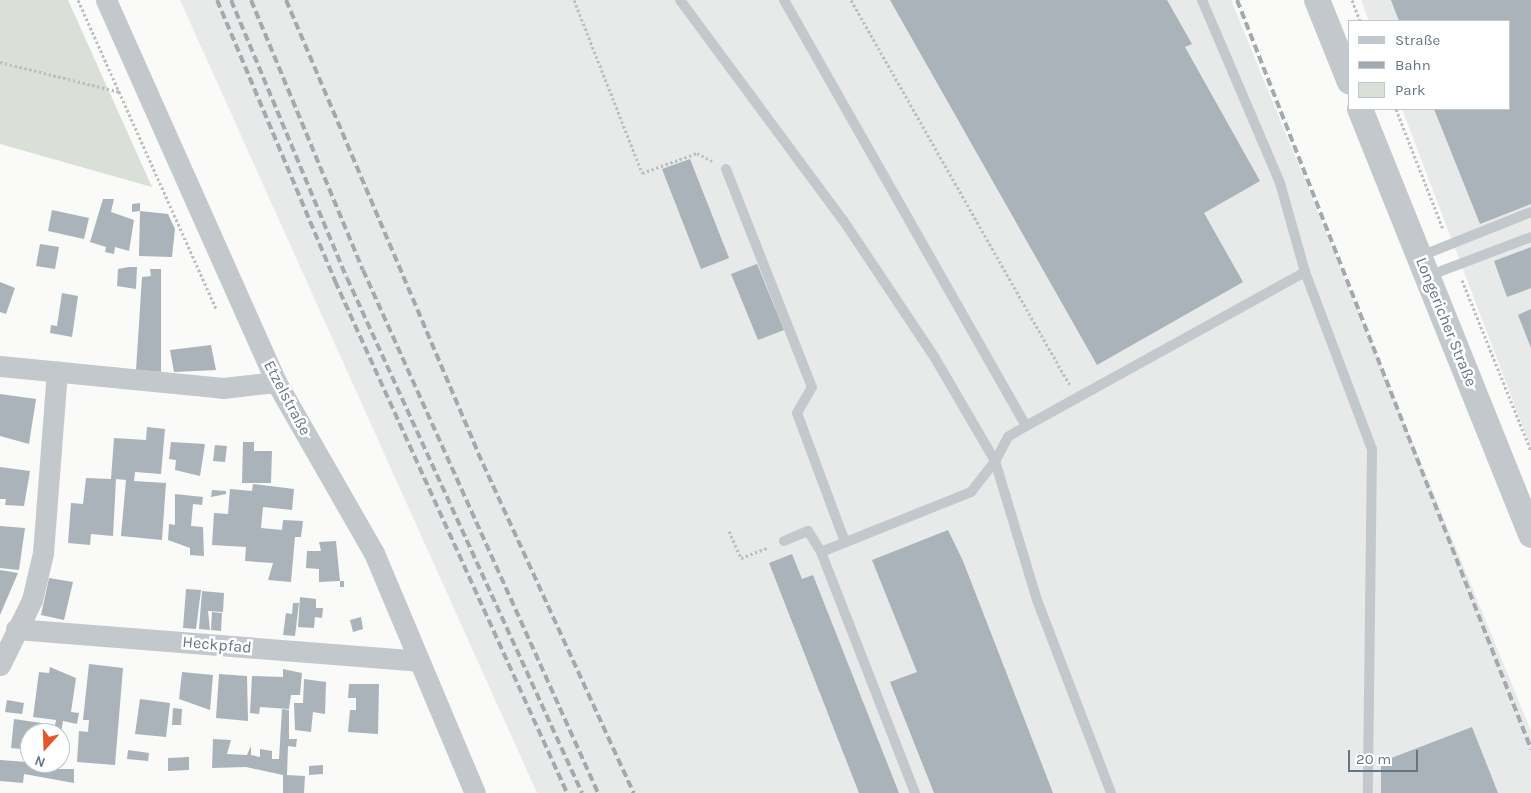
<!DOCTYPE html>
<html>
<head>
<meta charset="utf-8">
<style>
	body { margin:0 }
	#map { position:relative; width:1531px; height:793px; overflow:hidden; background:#fafaf8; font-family:Karla,sans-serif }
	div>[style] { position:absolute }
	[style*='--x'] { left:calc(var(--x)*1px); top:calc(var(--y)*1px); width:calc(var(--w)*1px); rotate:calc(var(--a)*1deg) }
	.built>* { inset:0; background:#e8e9e9 }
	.green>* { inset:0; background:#dadfd7 }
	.building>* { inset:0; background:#aab3b9 }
	.path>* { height:3px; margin-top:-1.5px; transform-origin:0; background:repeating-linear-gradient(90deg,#bbbfc2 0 2.5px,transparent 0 5px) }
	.service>* { height:10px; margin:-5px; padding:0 5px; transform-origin:5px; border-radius:5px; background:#c3c8cc }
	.minor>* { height:21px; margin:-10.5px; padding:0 10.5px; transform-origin:10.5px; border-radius:10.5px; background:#c3c8cc }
	.tertiary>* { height:26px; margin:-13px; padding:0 13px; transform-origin:13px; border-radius:13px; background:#c3c8cc }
	.rail>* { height:4px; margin-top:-2px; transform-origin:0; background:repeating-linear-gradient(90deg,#a2aab0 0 8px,transparent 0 12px) }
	span { translate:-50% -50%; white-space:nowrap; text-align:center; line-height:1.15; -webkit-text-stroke:5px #fff; paint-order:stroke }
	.street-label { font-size:16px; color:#657683 }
	.legend { position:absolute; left:1348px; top:20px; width:162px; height:90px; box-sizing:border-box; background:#fff; border:1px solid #c1c8cd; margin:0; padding:6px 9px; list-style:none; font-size:15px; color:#657683 }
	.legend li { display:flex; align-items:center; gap:10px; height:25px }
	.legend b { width:25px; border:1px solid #c1c8cd }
	.north { position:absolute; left:20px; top:723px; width:50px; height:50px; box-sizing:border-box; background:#fff; border:1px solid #c1c8cd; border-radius:50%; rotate:200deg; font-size:14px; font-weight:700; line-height:20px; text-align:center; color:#657683 }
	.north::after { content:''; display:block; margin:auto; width:18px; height:22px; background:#e4572e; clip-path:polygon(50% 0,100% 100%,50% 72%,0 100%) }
	.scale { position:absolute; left:1348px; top:750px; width:70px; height:22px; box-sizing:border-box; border:2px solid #657683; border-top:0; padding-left:6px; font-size:15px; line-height:18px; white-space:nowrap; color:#657683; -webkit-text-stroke:4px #fff; paint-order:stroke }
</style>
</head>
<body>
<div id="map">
	<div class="built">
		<div style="clip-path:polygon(180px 0,1231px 0,1531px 731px,1531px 793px,537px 793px)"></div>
		<div style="clip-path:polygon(1361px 0,1531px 0,1531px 448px,1402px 109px,1510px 109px,1510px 21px,1369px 21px)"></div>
	</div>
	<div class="green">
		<div style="clip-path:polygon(0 0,68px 0,152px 187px,0 144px)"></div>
	</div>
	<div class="building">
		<div style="clip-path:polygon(890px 0,1167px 0,1192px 44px,1185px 47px,1260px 181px,1204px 213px,1243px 282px,1097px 365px)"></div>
		<div style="clip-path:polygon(1391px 0,1531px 0,1531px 204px,1480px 224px,1434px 109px,1510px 109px,1510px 21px,1399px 21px)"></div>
		<div style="clip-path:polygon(690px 159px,729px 258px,701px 269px,662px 169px)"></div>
		<div style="clip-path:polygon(103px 199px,114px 199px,111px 212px,134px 220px,129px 251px,115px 247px,114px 254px,105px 252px,106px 247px,90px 242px)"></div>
		<div style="clip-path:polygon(140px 203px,140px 211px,132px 212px,132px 204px)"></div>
		<div style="clip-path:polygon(52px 210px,89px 218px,84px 239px,48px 231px)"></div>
		<div style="clip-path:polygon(140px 211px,168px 214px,175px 229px,172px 257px,139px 256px)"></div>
		<div style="clip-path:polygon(40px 244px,59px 247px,55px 269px,36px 266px)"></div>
		<div style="clip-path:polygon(1531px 247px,1531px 288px,1507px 297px,1494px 261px)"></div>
		<div style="clip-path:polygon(757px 264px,784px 330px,758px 340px,731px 274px)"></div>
		<div style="clip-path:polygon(129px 267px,137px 267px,136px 289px,117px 286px,118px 269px)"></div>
		<div style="clip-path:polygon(150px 269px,161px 269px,161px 372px,136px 370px,142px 277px,151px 276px)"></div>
		<div style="clip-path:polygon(0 282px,15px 288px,6px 314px,0 312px)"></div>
		<div style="clip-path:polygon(62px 293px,78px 296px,72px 337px,50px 333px,51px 325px,57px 326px)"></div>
		<div style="clip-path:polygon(1531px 309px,1531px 348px,1518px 315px)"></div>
		<div style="clip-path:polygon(211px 345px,216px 370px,174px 372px,170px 350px)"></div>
		<div style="clip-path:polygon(0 394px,36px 399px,29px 444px,0 436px)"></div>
		<div style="clip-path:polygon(147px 427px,165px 429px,161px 474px,135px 472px,134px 481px,166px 483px,162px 540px,121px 536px,126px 480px,116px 479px,113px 536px,91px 534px,90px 545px,68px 543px,71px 503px,83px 504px,86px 478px,111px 479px,114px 438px,146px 440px)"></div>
		<div style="clip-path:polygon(171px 442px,205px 444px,200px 476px,175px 470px,176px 460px,169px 459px)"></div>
		<div style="clip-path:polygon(243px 442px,254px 442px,254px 451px,272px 451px,271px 483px,242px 483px)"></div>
		<div style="clip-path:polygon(215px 445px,227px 446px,225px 462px,213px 461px)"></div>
		<div style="clip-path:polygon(0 467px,30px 471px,24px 506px,5px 505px,6px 499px,0 499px)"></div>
		<div style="clip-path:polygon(253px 484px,294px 489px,292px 510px,263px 507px,261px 528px,282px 530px,283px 520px,303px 521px,301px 537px,295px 537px,291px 582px,268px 580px,273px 563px,245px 561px,246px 547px,212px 545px,214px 513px,228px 514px,230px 489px,252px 491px)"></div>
		<div style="clip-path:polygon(212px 490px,226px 491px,226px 494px,211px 497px)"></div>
		<div style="clip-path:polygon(175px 494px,203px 497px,202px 505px,193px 504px,191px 526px,203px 527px,204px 556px,190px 555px,190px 548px,168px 540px,169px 524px,175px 525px)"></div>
		<div style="clip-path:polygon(0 526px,25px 528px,19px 570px,0 568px)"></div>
		<div style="clip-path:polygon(948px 530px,963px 561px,1053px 793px,934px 793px,890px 682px,917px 672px,872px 560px)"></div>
		<div style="clip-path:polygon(336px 541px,340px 581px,319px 582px,319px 569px,306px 568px,307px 551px,321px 551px,319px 542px)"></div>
		<div style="clip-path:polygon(792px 554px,802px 579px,813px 575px,899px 793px,859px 793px,769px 563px)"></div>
		<div style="clip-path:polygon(0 570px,18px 573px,0 615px)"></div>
		<div style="clip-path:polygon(49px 578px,73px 582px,64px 620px,41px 615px)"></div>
		<div style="clip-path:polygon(340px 581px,344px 581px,344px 587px,340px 587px)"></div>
		<div style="clip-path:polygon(186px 589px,201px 590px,196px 629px,183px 628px)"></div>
		<div style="clip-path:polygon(202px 591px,224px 593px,223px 612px,208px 611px,210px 630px,199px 629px)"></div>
		<div style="clip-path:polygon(300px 597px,316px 599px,316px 608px,323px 608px,322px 618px,315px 617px,314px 628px,298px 627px)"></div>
		<div style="clip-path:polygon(293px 603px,299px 603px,295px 636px,283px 635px,286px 613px,292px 614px)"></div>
		<div style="clip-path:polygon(212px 612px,222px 613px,221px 631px,211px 630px)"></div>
		<div style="clip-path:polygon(361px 617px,363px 629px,353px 632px,350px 620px)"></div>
		<div style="clip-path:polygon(89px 664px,123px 668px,115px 765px,77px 762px,79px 731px,88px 732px,89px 720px,83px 720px)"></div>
		<div style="clip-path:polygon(50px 667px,76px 678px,71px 712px,79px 713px,77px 724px,63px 721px,61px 733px,30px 733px,30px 750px,11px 748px,14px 719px,55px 725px,56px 720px,33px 717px,39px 672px,49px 673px)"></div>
		<div style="clip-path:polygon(283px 669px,302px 673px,300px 695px,291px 695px,289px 709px,260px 707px,259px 714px,250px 713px,252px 676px,283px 677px)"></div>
		<div style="clip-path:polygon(182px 672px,213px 675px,210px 710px,179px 699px)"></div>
		<div style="clip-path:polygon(219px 674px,247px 676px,248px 721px,216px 718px)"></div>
		<div style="clip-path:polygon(304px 679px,326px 682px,325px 714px,313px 712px,311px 732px,295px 730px,294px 703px,303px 703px)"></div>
		<div style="clip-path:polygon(349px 684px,379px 684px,378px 734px,348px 732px,350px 710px,356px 710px,356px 698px,348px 698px)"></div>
		<div style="clip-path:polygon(140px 699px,170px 703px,166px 737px,135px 734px)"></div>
		<div style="clip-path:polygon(7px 700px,24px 703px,22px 714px,5px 712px)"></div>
		<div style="clip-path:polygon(173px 708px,182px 709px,181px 725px,172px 725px)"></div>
		<div style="clip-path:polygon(282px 709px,289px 710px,289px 739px,297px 739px,296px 747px,288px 746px,287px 775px,305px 776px,304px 793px,283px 793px,283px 775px,246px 767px,212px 768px,213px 739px,231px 740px,227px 754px,247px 755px,251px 746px,251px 755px,260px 757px,260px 749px,272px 751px,272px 759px,279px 759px)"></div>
		<div style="clip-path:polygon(1472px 727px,1498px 793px,1381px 793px,1381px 762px)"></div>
		<div style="clip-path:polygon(128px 750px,149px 753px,148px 761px,127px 759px)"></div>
		<div style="clip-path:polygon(189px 757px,189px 770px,168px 771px,168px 758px)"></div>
		<div style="clip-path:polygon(0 760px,41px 763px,40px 769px,74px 769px,74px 783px,24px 774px,23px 783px,0 781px)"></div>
		<div style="clip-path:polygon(323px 765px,323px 774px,309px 775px,309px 766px)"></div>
	</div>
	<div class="path">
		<div style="--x:78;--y:0;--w:338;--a:65.9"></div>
		<div style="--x:574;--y:0;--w:186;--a:68.5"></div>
		<div style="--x:642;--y:173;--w:59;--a:-20"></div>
		<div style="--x:697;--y:153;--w:17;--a:28"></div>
		<div style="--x:851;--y:0;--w:442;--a:60.4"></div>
		<div style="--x:1352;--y:0;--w:22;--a:69"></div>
		<div style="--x:0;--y:62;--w:124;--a:14"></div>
		<div style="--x:1396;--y:109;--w:129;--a:68.6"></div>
		<div style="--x:1462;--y:280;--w:184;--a:68"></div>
		<div style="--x:729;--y:531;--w:30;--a:66"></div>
		<div style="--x:741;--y:558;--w:30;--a:-21"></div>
	</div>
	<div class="service">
		<div style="--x:680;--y:0;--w:274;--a:53.5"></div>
		<div style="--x:843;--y:220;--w:166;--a:56.3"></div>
		<div style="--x:935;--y:358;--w:119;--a:59.8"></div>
		<div style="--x:784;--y:0;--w:490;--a:60.4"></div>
		<div style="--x:1026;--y:426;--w:21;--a:149"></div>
		<div style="--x:1008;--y:437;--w:27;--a:118"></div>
		<div style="--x:1202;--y:0;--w:199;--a:66.9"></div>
		<div style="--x:1280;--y:183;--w:92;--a:74.3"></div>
		<div style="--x:1305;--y:272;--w:189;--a:69.3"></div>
		<div style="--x:1372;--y:449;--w:344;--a:90.7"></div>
		<div style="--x:726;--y:169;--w:234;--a:68.5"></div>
		<div style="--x:812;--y:387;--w:30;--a:120"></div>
		<div style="--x:797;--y:413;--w:138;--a:69.6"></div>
		<div style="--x:1421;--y:256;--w:118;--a:-21.8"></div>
		<div style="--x:1428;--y:276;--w:110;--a:-20.7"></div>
		<div style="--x:1026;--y:426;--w:319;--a:-28.9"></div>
		<div style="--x:784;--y:541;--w:26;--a:-23"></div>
		<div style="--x:808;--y:531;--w:25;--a:58"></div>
		<div style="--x:915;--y:793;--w:259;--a:-111.3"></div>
		<div style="--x:821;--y:552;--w:162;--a:-21.8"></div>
		<div style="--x:971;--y:492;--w:39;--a:-52"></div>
		<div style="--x:995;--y:461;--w:145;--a:73.2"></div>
		<div style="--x:1037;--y:600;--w:207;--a:69"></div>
	</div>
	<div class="minor">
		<div style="--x:106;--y:0;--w:418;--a:66"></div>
		<div style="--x:276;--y:382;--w:197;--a:60.2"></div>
		<div style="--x:374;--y:553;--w:260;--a:67.2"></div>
		<div style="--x:0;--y:366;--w:224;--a:5.6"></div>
		<div style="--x:223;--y:388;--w:53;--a:-6.5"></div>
		<div style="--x:16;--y:629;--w:404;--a:4.5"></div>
		<div style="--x:0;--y:665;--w:72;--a:-63.8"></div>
		<div style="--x:32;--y:600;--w:48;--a:-76.8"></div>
		<div style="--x:43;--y:553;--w:182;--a:-85.6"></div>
	</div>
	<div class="tertiary">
		<div style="--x:1317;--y:0;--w:88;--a:68.1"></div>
		<div style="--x:1360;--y:109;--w:459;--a:68.1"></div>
	</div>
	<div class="rail">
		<div style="--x:217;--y:0;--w:305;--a:67.2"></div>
		<div style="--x:335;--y:281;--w:562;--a:65.62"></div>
		<div style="--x:231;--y:0;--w:301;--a:67.4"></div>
		<div style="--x:347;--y:278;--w:566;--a:65.47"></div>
		<div style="--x:251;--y:0;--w:292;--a:67.5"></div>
		<div style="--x:363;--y:270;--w:573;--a:65.8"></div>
		<div style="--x:286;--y:0;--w:492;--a:67"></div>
		<div style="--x:478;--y:453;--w:374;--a:65.4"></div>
		<div style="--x:1237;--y:0;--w:805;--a:68.57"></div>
	</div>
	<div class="street-label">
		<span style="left:1446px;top:322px;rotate:68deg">Longericher Straße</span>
		<span style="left:287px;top:398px;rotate:62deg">Etzelstraße</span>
		<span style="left:217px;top:645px;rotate:5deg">Heckpfad</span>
	</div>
	<ul class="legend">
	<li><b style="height:6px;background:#c3c8cc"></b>Straße</li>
	<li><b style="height:6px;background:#a2aab0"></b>Bahn</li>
	<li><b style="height:14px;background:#dadfd7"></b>Park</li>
	</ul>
	<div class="north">N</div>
	<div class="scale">20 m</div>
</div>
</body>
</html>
